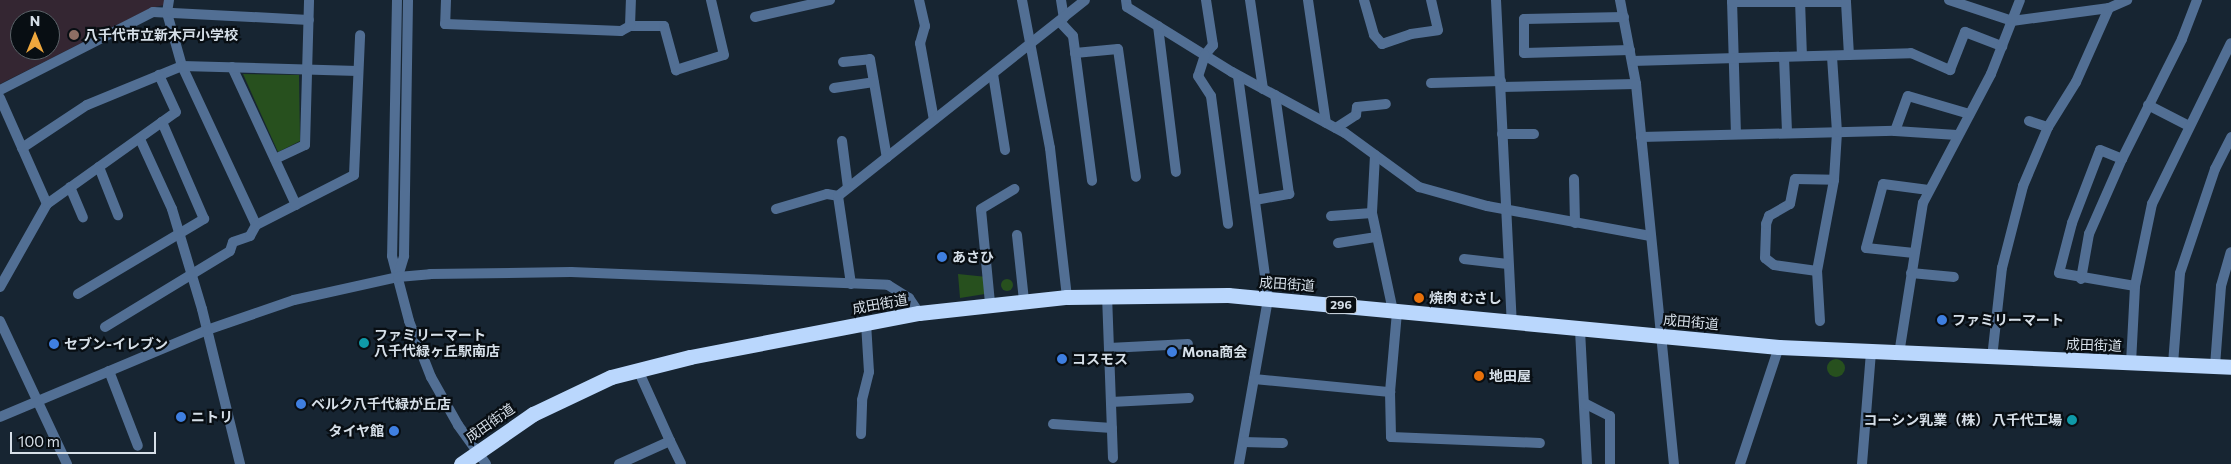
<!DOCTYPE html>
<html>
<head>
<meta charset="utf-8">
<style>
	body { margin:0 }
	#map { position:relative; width:2231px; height:464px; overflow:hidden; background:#172532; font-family:Commissioner,"Noto Sans JP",sans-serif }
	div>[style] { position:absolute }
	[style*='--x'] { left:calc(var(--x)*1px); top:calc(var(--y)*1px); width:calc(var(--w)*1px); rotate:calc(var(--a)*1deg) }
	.education>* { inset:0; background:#342632 }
	.green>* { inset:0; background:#27501e }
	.round { border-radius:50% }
	.minor>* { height:10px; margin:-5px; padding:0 5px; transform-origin:5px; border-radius:5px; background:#526f94 }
	.highway>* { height:15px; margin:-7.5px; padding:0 7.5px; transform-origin:7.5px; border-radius:7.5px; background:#bad7fd }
	.dots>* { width:14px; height:14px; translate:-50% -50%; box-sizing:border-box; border:2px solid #080e13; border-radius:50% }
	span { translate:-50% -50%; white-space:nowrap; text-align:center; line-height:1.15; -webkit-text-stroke:4.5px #080e13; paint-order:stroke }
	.shield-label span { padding:1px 4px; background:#080e13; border:1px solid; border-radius:4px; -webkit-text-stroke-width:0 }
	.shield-label { font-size:12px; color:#d6dfe8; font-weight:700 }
	.poi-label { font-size:14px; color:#d6dfe8; font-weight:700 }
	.left { translate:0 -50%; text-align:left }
	.right { translate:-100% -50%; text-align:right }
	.street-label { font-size:14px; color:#d6dfe8 }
	.north { position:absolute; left:10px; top:10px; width:50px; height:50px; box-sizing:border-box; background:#080e13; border:1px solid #5a6268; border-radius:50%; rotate:0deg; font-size:14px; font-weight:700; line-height:20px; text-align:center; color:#d6dfe8 }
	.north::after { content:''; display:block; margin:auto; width:18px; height:22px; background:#efa73d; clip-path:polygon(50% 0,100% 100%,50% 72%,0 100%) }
	.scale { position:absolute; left:10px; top:432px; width:146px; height:22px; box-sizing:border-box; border:2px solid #d6dfe8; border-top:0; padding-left:6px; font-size:15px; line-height:18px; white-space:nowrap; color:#d6dfe8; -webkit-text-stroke:4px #080e13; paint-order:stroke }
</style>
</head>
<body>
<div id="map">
	<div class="education">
		<div style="clip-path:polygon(evenodd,0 0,164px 0,164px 5px,151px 8px,0 84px,0 0,20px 20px,50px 20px,50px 50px,20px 50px,20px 20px)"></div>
	</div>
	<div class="green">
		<div style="clip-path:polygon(243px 74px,299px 75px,300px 141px,278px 152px)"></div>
		<div style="clip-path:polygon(958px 274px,987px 277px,985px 294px,960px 298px)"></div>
		<div class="round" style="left:1001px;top:279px;width:12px;height:12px"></div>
		<div class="round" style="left:1827px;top:359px;width:18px;height:18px"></div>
	</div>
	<div class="minor">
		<div style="--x:169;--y:0;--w:13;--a:99"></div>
		<div style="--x:167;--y:13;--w:55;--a:74.2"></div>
		<div style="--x:182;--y:66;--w:175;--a:65"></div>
		<div style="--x:256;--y:225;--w:110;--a:-27"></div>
		<div style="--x:354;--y:175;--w:140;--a:-87.5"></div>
		<div style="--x:397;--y:0;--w:256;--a:91.1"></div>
		<div style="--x:392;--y:256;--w:67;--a:75.3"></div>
		<div style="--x:409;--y:321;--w:60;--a:68.6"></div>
		<div style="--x:431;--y:377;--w:55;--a:60.6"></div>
		<div style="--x:458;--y:425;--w:48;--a:54.3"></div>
		<div style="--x:446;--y:0;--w:24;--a:92"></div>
		<div style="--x:445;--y:24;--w:176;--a:2.3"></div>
		<div style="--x:621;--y:31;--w:10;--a:-29"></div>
		<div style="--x:630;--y:26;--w:34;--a:0"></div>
		<div style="--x:664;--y:26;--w:46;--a:74.7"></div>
		<div style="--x:676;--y:70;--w:50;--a:-17.4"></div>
		<div style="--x:724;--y:55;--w:57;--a:-103.3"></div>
		<div style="--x:919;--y:0;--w:27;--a:77"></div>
		<div style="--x:925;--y:26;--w:18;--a:106"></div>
		<div style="--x:920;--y:43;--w:78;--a:79.7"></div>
		<div style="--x:1022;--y:0;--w:151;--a:79.3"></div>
		<div style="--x:1050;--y:148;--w:150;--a:83.5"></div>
		<div style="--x:1061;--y:0;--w:18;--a:81"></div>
		<div style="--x:1126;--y:0;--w:7;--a:82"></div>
		<div style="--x:1127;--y:7;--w:123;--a:31.8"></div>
		<div style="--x:1232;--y:72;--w:128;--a:28.4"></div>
		<div style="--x:1345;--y:133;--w:92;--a:36.1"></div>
		<div style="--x:1419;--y:187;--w:71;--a:15.6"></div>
		<div style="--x:1487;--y:206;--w:166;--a:10.4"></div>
		<div style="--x:1206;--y:0;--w:46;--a:81.2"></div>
		<div style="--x:1213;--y:45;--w:13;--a:129"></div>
		<div style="--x:1205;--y:55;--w:22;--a:108"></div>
		<div style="--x:1198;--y:76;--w:24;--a:57"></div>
		<div style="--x:1211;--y:96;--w:129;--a:82.4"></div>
		<div style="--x:1250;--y:0;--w:90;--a:81.7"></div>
		<div style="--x:1308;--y:0;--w:124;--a:81.7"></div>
		<div style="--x:1364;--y:0;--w:36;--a:74"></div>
		<div style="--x:1374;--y:35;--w:12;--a:48"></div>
		<div style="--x:1382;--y:44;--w:31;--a:-19"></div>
		<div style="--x:1411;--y:34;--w:27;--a:-8"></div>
		<div style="--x:1438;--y:30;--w:31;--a:-103"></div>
		<div style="--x:1496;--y:0;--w:322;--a:87.2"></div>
		<div style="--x:1620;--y:0;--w:86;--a:79.2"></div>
		<div style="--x:1636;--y:84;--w:382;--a:84.3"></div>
		<div style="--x:1732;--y:0;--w:134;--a:88.3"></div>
		<div style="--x:1800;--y:0;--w:56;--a:88"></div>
		<div style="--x:1949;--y:0;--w:66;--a:18.4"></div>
		<div style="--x:2012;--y:21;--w:98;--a:-7.6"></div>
		<div style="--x:2109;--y:8;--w:20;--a:-24"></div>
		<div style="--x:1732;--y:2;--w:114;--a:0"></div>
		<div style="--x:1846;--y:2;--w:53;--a:86.8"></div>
		<div style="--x:755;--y:17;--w:77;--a:-12.8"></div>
		<div style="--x:1624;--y:17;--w:100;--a:178.9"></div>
		<div style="--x:1524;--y:19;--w:34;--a:90"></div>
		<div style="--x:1524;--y:53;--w:106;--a:-1.6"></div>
		<div style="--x:1060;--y:22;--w:19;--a:47"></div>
		<div style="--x:1073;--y:36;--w:146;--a:82.5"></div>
		<div style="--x:630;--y:26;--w:26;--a:-88"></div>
		<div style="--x:1158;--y:26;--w:147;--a:83"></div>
		<div style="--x:1075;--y:53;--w:43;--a:-5.3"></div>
		<div style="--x:1118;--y:49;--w:129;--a:82"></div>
		<div style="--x:1784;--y:57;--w:76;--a:87.7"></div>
		<div style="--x:1632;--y:61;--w:279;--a:-1.6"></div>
		<div style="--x:1911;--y:53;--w:43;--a:23.6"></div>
		<div style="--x:1950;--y:70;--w:41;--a:-68.5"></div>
		<div style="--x:1965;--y:32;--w:40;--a:21"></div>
		<div style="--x:843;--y:62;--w:27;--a:-6"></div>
		<div style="--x:870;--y:59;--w:100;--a:80.3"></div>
		<div style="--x:232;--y:67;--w:152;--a:65.1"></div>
		<div style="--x:993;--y:74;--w:77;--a:81"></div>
		<div style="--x:1238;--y:76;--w:225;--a:82.3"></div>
		<div style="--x:1268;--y:299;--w:168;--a:100"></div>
		<div style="--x:1431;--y:83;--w:70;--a:-1.6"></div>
		<div style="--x:1501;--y:87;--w:135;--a:-1.3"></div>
		<div style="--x:834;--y:88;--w:40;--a:-8.5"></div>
		<div style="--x:0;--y:90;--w:172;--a:-27"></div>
		<div style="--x:153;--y:12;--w:156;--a:2.9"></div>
		<div style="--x:0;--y:98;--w:116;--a:66.1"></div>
		<div style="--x:2148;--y:105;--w:46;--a:27.1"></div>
		<div style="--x:2029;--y:121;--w:20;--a:18"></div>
		<div style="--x:2048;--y:127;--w:53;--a:-58.1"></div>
		<div style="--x:2076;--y:82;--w:81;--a:-66"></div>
		<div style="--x:1336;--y:128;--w:24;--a:-33"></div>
		<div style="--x:1356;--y:115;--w:8;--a:-83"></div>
		<div style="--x:1357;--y:107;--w:29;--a:-6"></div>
		<div style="--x:1895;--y:131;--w:37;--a:-70"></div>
		<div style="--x:1908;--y:96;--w:64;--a:16.4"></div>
		<div style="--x:1502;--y:134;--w:32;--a:0"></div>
		<div style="--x:1641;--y:137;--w:254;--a:-1.4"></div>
		<div style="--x:1895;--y:131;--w:62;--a:3.7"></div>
		<div style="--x:140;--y:139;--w:77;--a:65.4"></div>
		<div style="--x:172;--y:209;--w:104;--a:73.3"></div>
		<div style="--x:202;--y:309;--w:160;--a:76.2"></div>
		<div style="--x:842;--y:141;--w:47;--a:82.7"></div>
		<div style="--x:22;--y:148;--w:78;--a:-33.5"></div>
		<div style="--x:87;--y:105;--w:103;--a:-22.3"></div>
		<div style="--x:182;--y:66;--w:176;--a:1.6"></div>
		<div style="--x:1375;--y:155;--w:58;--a:93"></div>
		<div style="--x:1372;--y:213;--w:100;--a:77.9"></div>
		<div style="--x:275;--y:159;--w:33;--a:-25"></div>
		<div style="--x:305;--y:145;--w:145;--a:-88.4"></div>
		<div style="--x:99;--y:167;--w:52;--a:68.4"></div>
		<div style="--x:1574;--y:179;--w:44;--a:88.7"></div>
		<div style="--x:70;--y:187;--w:33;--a:67"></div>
		<div style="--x:1255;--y:200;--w:35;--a:-10"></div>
		<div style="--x:1289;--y:194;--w:100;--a:-98"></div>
		<div style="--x:776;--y:209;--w:53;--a:-16.4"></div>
		<div style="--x:827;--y:194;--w:11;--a:10"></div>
		<div style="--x:1331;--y:216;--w:41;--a:-4.2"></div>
		<div style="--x:1017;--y:235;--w:65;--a:83.9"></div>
		<div style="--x:1338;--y:243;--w:39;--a:-9"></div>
		<div style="--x:1914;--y:253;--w:48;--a:-174.1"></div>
		<div style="--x:1866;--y:248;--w:66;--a:-75.1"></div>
		<div style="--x:1883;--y:184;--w:46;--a:7.4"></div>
		<div style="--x:1464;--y:259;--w:44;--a:6.5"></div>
		<div style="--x:1817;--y:271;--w:43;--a:-172.1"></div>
		<div style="--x:1774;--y:265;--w:11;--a:-142"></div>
		<div style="--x:1765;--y:258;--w:34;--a:-88"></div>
		<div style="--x:1766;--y:224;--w:9;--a:-69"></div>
		<div style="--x:1769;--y:216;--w:24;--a:-30"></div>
		<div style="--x:1790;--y:204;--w:25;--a:-79"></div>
		<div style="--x:1795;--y:179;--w:39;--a:1"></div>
		<div style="--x:1911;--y:273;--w:43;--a:5.3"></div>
		<div style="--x:398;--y:276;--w:21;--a:-73"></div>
		<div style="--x:404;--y:256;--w:256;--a:-89.1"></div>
		<div style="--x:2081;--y:279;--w:46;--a:-79.9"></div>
		<div style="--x:2089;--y:234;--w:82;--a:-66.3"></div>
		<div style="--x:851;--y:284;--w:89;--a:-98.4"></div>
		<div style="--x:838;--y:196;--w:315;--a:-38.4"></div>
		<div style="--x:2135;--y:286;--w:77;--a:-170.3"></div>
		<div style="--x:2059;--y:273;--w:52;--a:-75.4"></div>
		<div style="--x:2072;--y:223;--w:78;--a:-69"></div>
		<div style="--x:2100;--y:150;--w:24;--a:22"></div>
		<div style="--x:2122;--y:159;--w:134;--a:-63.4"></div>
		<div style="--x:2182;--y:39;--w:42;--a:-69"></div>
		<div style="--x:0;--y:287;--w:95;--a:-60.5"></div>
		<div style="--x:47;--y:204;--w:158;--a:-35.5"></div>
		<div style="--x:176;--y:112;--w:41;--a:-114.7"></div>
		<div style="--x:78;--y:294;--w:147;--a:-30.8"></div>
		<div style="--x:204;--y:219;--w:106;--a:-113.4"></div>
		<div style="--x:1107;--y:295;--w:163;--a:87.9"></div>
		<div style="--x:990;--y:303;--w:94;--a:-95.5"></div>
		<div style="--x:981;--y:209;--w:39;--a:-31"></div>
		<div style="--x:1397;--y:312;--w:80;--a:95"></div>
		<div style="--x:1390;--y:392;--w:45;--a:88.7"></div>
		<div style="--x:1391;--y:437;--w:149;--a:2.3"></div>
		<div style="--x:0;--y:321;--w:158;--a:64.9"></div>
		<div style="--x:1820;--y:321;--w:50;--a:-93.4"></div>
		<div style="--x:1817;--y:271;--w:93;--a:-79.4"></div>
		<div style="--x:1834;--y:180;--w:48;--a:-86.4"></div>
		<div style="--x:1837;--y:132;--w:76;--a:-93.8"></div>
		<div style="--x:105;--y:327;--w:146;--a:-31.3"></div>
		<div style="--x:230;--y:251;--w:9;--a:-72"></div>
		<div style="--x:233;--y:242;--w:18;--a:-19"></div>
		<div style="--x:250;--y:236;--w:13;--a:-61"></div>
		<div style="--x:1580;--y:330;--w:134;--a:87"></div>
		<div style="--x:1109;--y:348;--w:79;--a:-2.9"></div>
		<div style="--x:1899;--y:354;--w:153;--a:-81"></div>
		<div style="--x:1923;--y:203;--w:146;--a:-62.2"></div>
		<div style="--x:1991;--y:74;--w:79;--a:-68.6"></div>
		<div style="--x:1992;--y:358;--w:91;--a:-83.7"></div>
		<div style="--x:2002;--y:268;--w:85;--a:-75.6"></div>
		<div style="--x:2023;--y:186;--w:64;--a:-67"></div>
		<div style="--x:2131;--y:363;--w:77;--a:-87"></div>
		<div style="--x:2135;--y:286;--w:84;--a:-78.3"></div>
		<div style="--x:2152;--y:204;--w:179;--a:-63.9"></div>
		<div style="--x:2173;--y:364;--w:91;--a:-85.6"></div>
		<div style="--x:2180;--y:273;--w:110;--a:-71.4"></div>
		<div style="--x:2215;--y:169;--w:36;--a:-63"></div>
		<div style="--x:2215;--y:366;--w:80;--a:-85.7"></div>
		<div style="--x:2221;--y:286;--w:35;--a:-74"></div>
		<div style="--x:638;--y:370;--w:78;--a:65.7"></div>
		<div style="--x:109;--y:371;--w:80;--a:68.9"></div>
		<div style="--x:1254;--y:379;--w:137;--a:5.5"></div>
		<div style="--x:1111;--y:402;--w:78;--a:-2.9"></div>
		<div style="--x:1584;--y:403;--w:29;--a:27"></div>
		<div style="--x:1610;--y:416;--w:48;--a:90"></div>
		<div style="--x:0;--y:417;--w:225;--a:-22.8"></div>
		<div style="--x:207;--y:330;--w:92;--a:-19"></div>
		<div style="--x:294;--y:300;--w:107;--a:-12.5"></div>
		<div style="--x:398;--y:277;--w:32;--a:-5"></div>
		<div style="--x:430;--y:274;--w:141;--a:-0.8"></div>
		<div style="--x:571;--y:272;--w:317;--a:2.3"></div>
		<div style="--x:888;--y:285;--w:25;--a:32"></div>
		<div style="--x:909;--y:298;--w:18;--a:56"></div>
		<div style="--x:1053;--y:424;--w:59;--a:3.9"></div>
		<div style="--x:861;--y:434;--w:34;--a:-88"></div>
		<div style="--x:862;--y:400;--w:29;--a:-76"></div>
		<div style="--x:869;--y:372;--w:49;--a:-93.5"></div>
		<div style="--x:1243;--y:442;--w:40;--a:1.4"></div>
		<div style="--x:619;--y:464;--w:56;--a:-24.3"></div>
		<div style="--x:670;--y:441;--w:25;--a:64"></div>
		<div style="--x:1740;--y:464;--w:123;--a:-71.6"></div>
		<div style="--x:1862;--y:464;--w:112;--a:-85.4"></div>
	</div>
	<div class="highway">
		<div style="--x:461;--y:464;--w:88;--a:-34.8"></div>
		<div style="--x:533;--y:414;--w:86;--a:-25.4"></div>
		<div style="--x:611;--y:377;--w:81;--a:-14.2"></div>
		<div style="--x:690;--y:357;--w:233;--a:-10.9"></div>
		<div style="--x:919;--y:313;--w:149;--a:-6.2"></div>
		<div style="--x:1067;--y:297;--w:161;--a:-0.7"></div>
		<div style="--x:1228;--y:295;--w:553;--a:5.39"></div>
		<div style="--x:1779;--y:347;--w:452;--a:2.5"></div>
	</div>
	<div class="dots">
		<div style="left:74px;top:35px;background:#8d6e63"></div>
		<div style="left:942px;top:257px;background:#3f7fe0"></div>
		<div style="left:1419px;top:298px;background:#e8710a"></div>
		<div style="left:1942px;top:320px;background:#3f7fe0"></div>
		<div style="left:364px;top:343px;background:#0f9aa8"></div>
		<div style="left:54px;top:344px;background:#3f7fe0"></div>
		<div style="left:1172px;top:352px;background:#3f7fe0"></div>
		<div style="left:1062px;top:359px;background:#3f7fe0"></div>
		<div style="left:1479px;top:376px;background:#e8710a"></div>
		<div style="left:301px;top:404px;background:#3f7fe0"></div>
		<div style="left:181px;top:417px;background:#3f7fe0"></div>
		<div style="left:2072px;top:420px;background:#0f9aa8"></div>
		<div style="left:394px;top:431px;background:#3f7fe0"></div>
	</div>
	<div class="shield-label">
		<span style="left:1341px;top:305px">296</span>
	</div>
	<div class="poi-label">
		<span class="left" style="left:84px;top:35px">八千代市立新木戸小学校</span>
		<span class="left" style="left:952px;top:257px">あさひ</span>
		<span class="left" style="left:1429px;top:298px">焼肉 むさし</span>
		<span class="left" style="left:1952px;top:320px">ファミリーマート</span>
		<span class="left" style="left:374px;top:343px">ファミリーマート<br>八千代緑ヶ丘駅南店</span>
		<span class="left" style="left:64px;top:344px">セブン-イレブン</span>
		<span class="left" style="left:1182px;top:352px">Mona商会</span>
		<span class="left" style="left:1072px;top:359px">コスモス</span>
		<span class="left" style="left:1489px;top:376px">地田屋</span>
		<span class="left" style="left:311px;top:404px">ベルク八千代緑が丘店</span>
		<span class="left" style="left:191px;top:417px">ニトリ</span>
		<span class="right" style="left:2062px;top:420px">コーシン乳業（株） 八千代工場</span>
		<span class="right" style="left:384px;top:431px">タイヤ館</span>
	</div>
	<div class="street-label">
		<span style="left:1287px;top:284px;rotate:4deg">成田街道</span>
		<span style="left:880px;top:304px;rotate:-10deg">成田街道</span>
		<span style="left:1691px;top:322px;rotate:5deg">成田街道</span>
		<span style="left:2094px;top:345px;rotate:2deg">成田街道</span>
		<span style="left:490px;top:423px;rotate:-35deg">成田街道</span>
	</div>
	<div class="north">N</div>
	<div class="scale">100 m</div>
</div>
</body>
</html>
